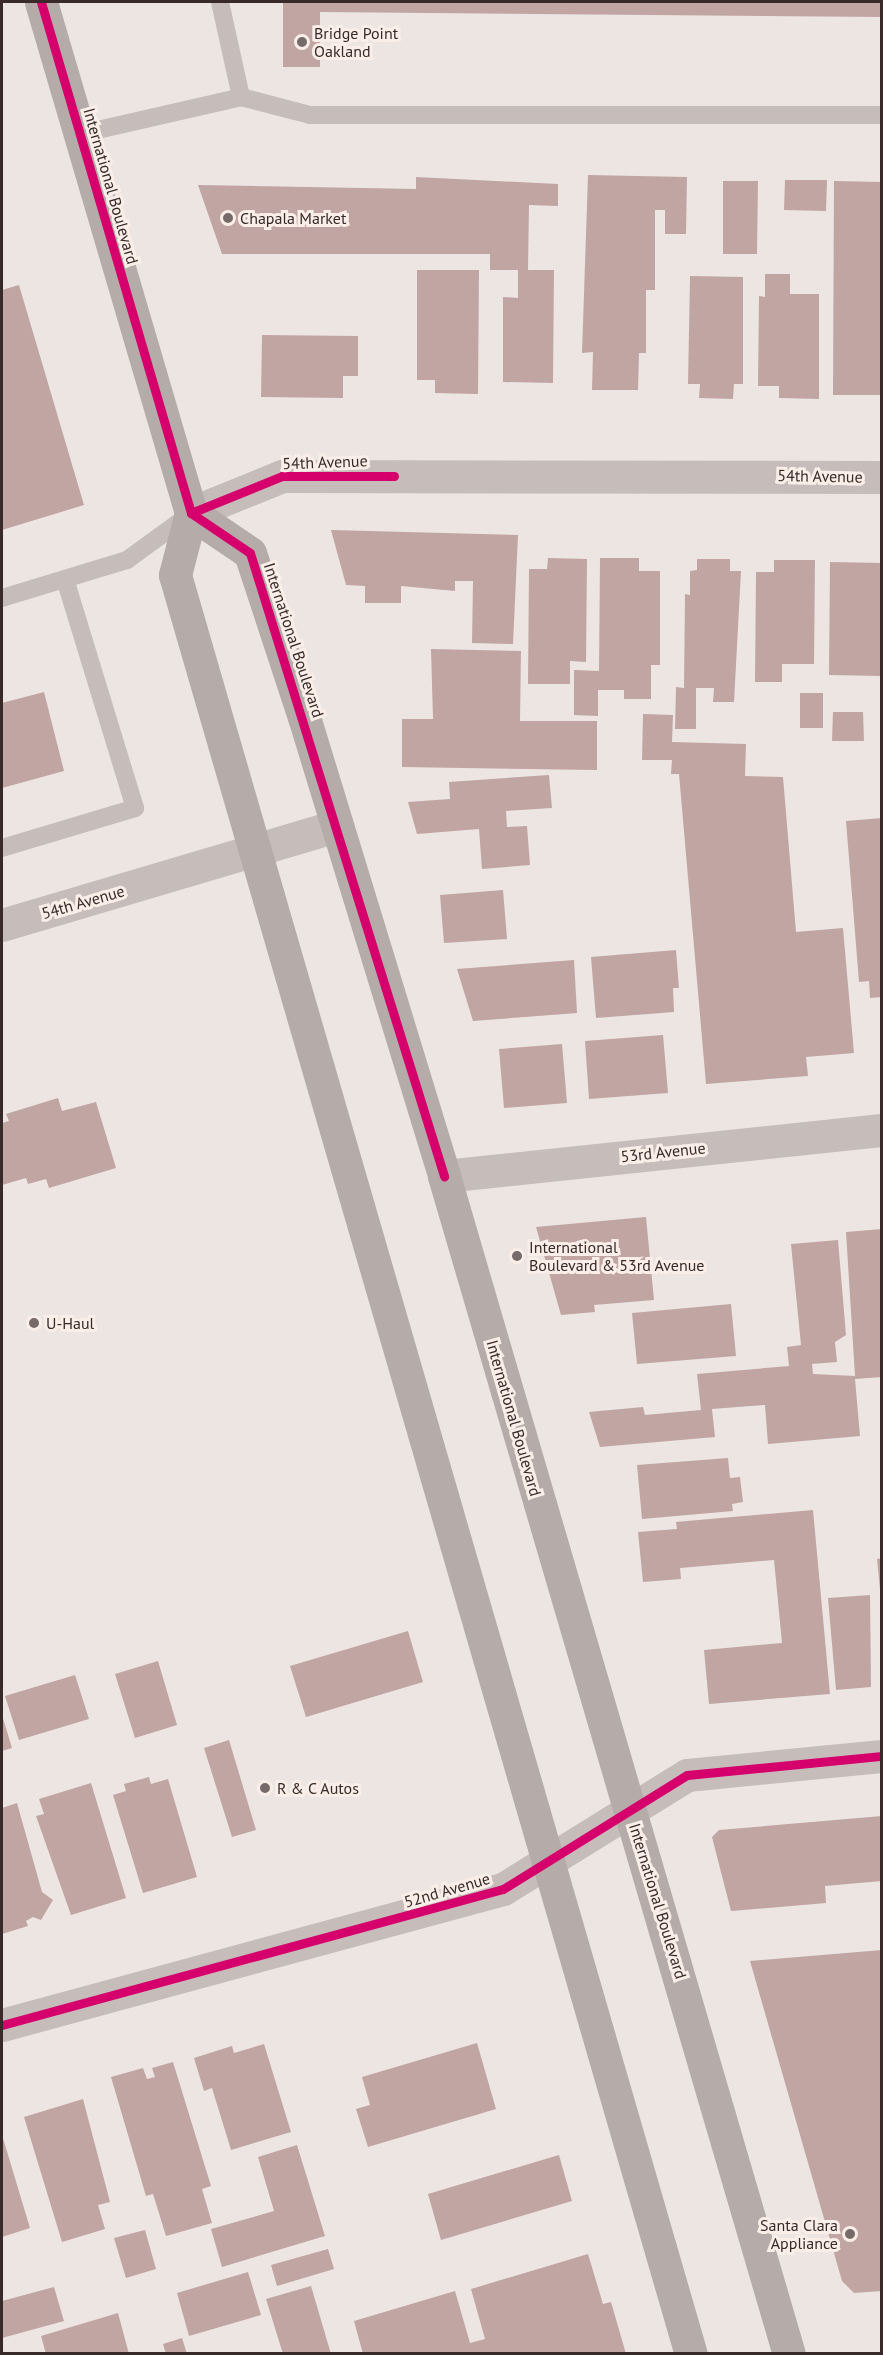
<!DOCTYPE html>
<html>
<head>
<meta charset="utf-8">
<style>
	body { margin:0 }
	#map { position:relative; width:883px; height:2355px; overflow:hidden; background:#ede5e1; font-family:"PT Sans",sans-serif }
	div>[style] { position:absolute }
	[style*='--x'] { left:calc(var(--x)*1px); top:calc(var(--y)*1px); width:calc(var(--w)*1px); rotate:calc(var(--a)*1deg) }
	.building>* { inset:0; background:#c0a5a3 }
	.service>* { height:18px; margin:-9px; padding:0 9px; transform-origin:9px; border-radius:9px; background:#c6bdba }
	.minor>* { height:33px; margin:-16.5px; padding:0 16.5px; transform-origin:16.5px; border-radius:16.5px; background:#c6bdba }
	.primary>* { height:33px; margin:-16.5px; padding:0 16.5px; transform-origin:16.5px; border-radius:16.5px; background:#b5aca9 }
	.cycleway>* { height:9px; margin:-4.5px; padding:0 4.5px; transform-origin:4.5px; border-radius:4.5px; background:#d6006c }
	.dots>* { width:16px; height:16px; translate:-50% -50%; box-sizing:border-box; border:3px solid #faeee8; border-radius:50% }
	span { translate:-50% -50%; white-space:nowrap; text-align:center; line-height:1.15; -webkit-text-stroke:6px #faeee8; paint-order:stroke }
	.poi-label { font-size:16px; color:#372a28 }
	.left { translate:0 -50%; text-align:left }
	.right { translate:-100% -50%; text-align:right }
	.street-label { font-size:16px; color:#372a28 }
	.frame { position:absolute; inset:0; border:3px solid #372a28; pointer-events:none }
</style>
</head>
<body>
<div id="map">
	<div class="building">
		<div style="clip-path:polygon(283px 2px,882px 2px,882px 17px,320px 12px,320px 67px,283px 67px)"></div>
		<div style="clip-path:polygon(588px 175px,687px 177px,686px 234px,665px 234px,665px 210px,655px 210px,655px 290px,646px 290px,646px 353px,639px 353px,638px 390px,592px 390px,593px 352px,582px 353px)"></div>
		<div style="clip-path:polygon(416px 177px,558px 184px,558px 206px,529px 205px,528px 270px,554px 270px,553px 383px,503px 382px,503px 297px,518px 298px,518px 270px,490px 270px,490px 254px,222px 254px,198px 185px,416px 189px)"></div>
		<div style="clip-path:polygon(785px 180px,827px 180px,826px 211px,784px 210px)"></div>
		<div style="clip-path:polygon(723px 181px,758px 181px,757px 254px,723px 254px)"></div>
		<div style="clip-path:polygon(834px 181px,882px 182px,882px 395px,833px 395px)"></div>
		<div style="clip-path:polygon(417px 270px,479px 270px,478px 394px,435px 393px,435px 380px,417px 380px)"></div>
		<div style="clip-path:polygon(765px 274px,790px 274px,790px 294px,819px 294px,819px 399px,779px 398px,779px 386px,758px 386px,759px 296px,765px 297px)"></div>
		<div style="clip-path:polygon(690px 276px,743px 277px,743px 384px,734px 384px,733px 399px,699px 398px,700px 384px,688px 384px)"></div>
		<div style="clip-path:polygon(19px 285px,84px 505px,2px 530px,2px 290px)"></div>
		<div style="clip-path:polygon(262px 335px,358px 336px,358px 376px,343px 376px,343px 398px,261px 397px)"></div>
		<div style="clip-path:polygon(331px 530px,518px 535px,513px 644px,472px 643px,473px 581px,455px 581px,455px 591px,401px 586px,401px 603px,365px 603px,365px 586px,346px 585px)"></div>
		<div style="clip-path:polygon(548px 558px,587px 559px,586px 662px,570px 661px,570px 684px,528px 684px,529px 569px,547px 569px)"></div>
		<div style="clip-path:polygon(600px 558px,639px 558px,639px 571px,660px 571px,660px 665px,651px 665px,651px 699px,624px 699px,624px 690px,598px 690px,598px 716px,574px 715px,574px 670px,599px 671px)"></div>
		<div style="clip-path:polygon(697px 559px,730px 559px,730px 571px,741px 571px,734px 702px,713px 702px,714px 688px,696px 688px,696px 729px,675px 729px,676px 687px,684px 688px,685px 594px,690px 595px,690px 571px,697px 570px)"></div>
		<div style="clip-path:polygon(774px 560px,815px 560px,814px 664px,782px 664px,782px 682px,755px 682px,756px 572px,774px 572px)"></div>
		<div style="clip-path:polygon(830px 562px,882px 563px,882px 676px,829px 675px)"></div>
		<div style="clip-path:polygon(431px 649px,521px 651px,520px 721px,597px 721px,597px 770px,402px 767px,402px 719px,433px 719px)"></div>
		<div style="clip-path:polygon(44px 692px,64px 771px,2px 788px,2px 703px)"></div>
		<div style="clip-path:polygon(800px 693px,823px 693px,823px 728px,800px 728px)"></div>
		<div style="clip-path:polygon(833px 712px,863px 712px,864px 741px,832px 741px)"></div>
		<div style="clip-path:polygon(643px 714px,673px 715px,672px 742px,746px 744px,745px 776px,783px 777px,796px 932px,843px 928px,854px 1053px,806px 1057px,808px 1076px,706px 1084px,679px 774px,671px 774px,672px 760px,642px 760px)"></div>
		<div style="clip-path:polygon(549px 775px,552px 808px,506px 811px,507px 827px,527px 826px,530px 865px,482px 869px,479px 829px,417px 834px,408px 802px,450px 799px,449px 782px)"></div>
		<div style="clip-path:polygon(882px 818px,882px 997px,870px 998px,869px 981px,859px 982px,846px 821px)"></div>
		<div style="clip-path:polygon(503px 890px,507px 939px,444px 943px,440px 895px)"></div>
		<div style="clip-path:polygon(676px 950px,679px 988px,673px 988px,674px 1012px,596px 1018px,591px 957px)"></div>
		<div style="clip-path:polygon(574px 960px,577px 1013px,473px 1021px,457px 969px)"></div>
		<div style="clip-path:polygon(663px 1035px,668px 1093px,589px 1099px,585px 1041px)"></div>
		<div style="clip-path:polygon(562px 1044px,567px 1103px,504px 1108px,499px 1049px)"></div>
		<div style="clip-path:polygon(58px 1098px,62px 1111px,96px 1102px,116px 1168px,49px 1188px,46px 1179px,28px 1184px,26px 1178px,2px 1185px,2px 1123px,9px 1121px,6px 1114px)"></div>
		<div style="clip-path:polygon(646px 1217px,654px 1300px,594px 1305px,595px 1312px,561px 1315px,536px 1227px)"></div>
		<div style="clip-path:polygon(882px 1229px,882px 1377px,855px 1379px,860px 1436px,768px 1444px,765px 1405px,712px 1409px,715px 1437px,600px 1447px,589px 1412px,643px 1407px,645px 1415px,701px 1410px,697px 1374px,789px 1366px,787px 1347px,801px 1345px,791px 1244px,838px 1240px,846px 1335px,835px 1342px,837px 1362px,812px 1364px,813px 1374px,855px 1376px,846px 1232px)"></div>
		<div style="clip-path:polygon(731px 1304px,736px 1356px,637px 1364px,632px 1313px)"></div>
		<div style="clip-path:polygon(728px 1458px,730px 1478px,740px 1477px,743px 1502px,732px 1504px,733px 1511px,642px 1519px,637px 1465px)"></div>
		<div style="clip-path:polygon(813px 1510px,830px 1694px,709px 1704px,704px 1650px,782px 1643px,774px 1560px,680px 1568px,681px 1579px,643px 1582px,638px 1532px,677px 1529px,676px 1522px)"></div>
		<div style="clip-path:polygon(882px 1558px,882px 1589px,880px 1589px,877px 1559px)"></div>
		<div style="clip-path:polygon(870px 1595px,871px 1687px,836px 1690px,828px 1598px)"></div>
		<div style="clip-path:polygon(408px 1631px,423px 1682px,306px 1717px,290px 1666px)"></div>
		<div style="clip-path:polygon(158px 1661px,177px 1725px,135px 1738px,115px 1674px)"></div>
		<div style="clip-path:polygon(75px 1675px,89px 1719px,19px 1740px,5px 1696px)"></div>
		<div style="clip-path:polygon(2px 1715px,12px 1748px,2px 1751px)"></div>
		<div style="clip-path:polygon(229px 1740px,256px 1830px,232px 1837px,204px 1748px)"></div>
		<div style="clip-path:polygon(149px 1777px,151px 1784px,168px 1779px,197px 1877px,143px 1893px,113px 1795px,126px 1791px,124px 1784px)"></div>
		<div style="clip-path:polygon(91px 1783px,126px 1898px,71px 1915px,36px 1816px,44px 1814px,39px 1799px)"></div>
		<div style="clip-path:polygon(17px 1803px,42px 1892px,53px 1900px,41px 1920px,33px 1917px,26px 1921px,28px 1926px,2px 1934px,2px 1808px)"></div>
		<div style="clip-path:polygon(882px 1816px,882px 1881px,825px 1886px,826px 1903px,731px 1911px,712px 1837px,719px 1830px)"></div>
		<div style="clip-path:polygon(882px 1950px,882px 2291px,854px 2293px,842px 2281px,750px 1961px)"></div>
		<div style="clip-path:polygon(477px 2043px,496px 2109px,368px 2147px,356px 2109px,370px 2105px,362px 2077px)"></div>
		<div style="clip-path:polygon(264px 2044px,291px 2132px,231px 2150px,212px 2088px,204px 2091px,194px 2058px,232px 2046px,234px 2053px)"></div>
		<div style="clip-path:polygon(173px 2062px,211px 2186px,202px 2189px,212px 2223px,166px 2236px,153px 2194px,146px 2196px,111px 2077px,143px 2068px,147px 2079px,155px 2077px,152px 2068px)"></div>
		<div style="clip-path:polygon(83px 2099px,110px 2202px,98px 2205px,105px 2229px,62px 2242px,24px 2117px)"></div>
		<div style="clip-path:polygon(2px 2135px,30px 2228px,2px 2237px)"></div>
		<div style="clip-path:polygon(297px 2145px,325px 2236px,222px 2267px,211px 2229px,274px 2211px,258px 2157px)"></div>
		<div style="clip-path:polygon(559px 2155px,572px 2201px,441px 2240px,428px 2194px)"></div>
		<div style="clip-path:polygon(145px 2230px,156px 2269px,126px 2278px,114px 2238px)"></div>
		<div style="clip-path:polygon(328px 2249px,334px 2269px,277px 2286px,271px 2265px)"></div>
		<div style="clip-path:polygon(588px 2254px,603px 2304px,611px 2302px,626px 2354px,363px 2354px,354px 2321px,455px 2291px,470px 2343px,485px 2339px,471px 2289px)"></div>
		<div style="clip-path:polygon(248px 2272px,261px 2315px,189px 2336px,177px 2293px)"></div>
		<div style="clip-path:polygon(311px 2286px,331px 2354px,283px 2354px,266px 2299px)"></div>
		<div style="clip-path:polygon(54px 2287px,64px 2321px,2px 2338px,2px 2301px)"></div>
		<div style="clip-path:polygon(118px 2313px,129px 2354px,46px 2354px,41px 2336px)"></div>
		<div style="clip-path:polygon(182px 2338px,187px 2354px,166px 2354px,163px 2344px)"></div>
	</div>
	<div class="service">
		<div style="--x:220;--y:2;--w:97;--a:77.5"></div>
		<div style="--x:241;--y:97;--w:71;--a:14.6"></div>
		<div style="--x:310;--y:115;--w:572;--a:0"></div>
		<div style="--x:80;--y:134;--w:165;--a:-12.9"></div>
		<div style="--x:2;--y:598;--w:131;--a:-16.9"></div>
		<div style="--x:127;--y:560;--w:77;--a:-36"></div>
		<div style="--x:2;--y:848;--w:139;--a:-16.7"></div>
		<div style="--x:135;--y:808;--w:239;--a:-107"></div>
	</div>
	<div class="minor">
		<div style="--x:191;--y:513;--w:98;--a:-22.1"></div>
		<div style="--x:282;--y:476;--w:600;--a:0.1"></div>
		<div style="--x:2;--y:925;--w:349;--a:-16.5"></div>
		<div style="--x:444;--y:1176;--w:440;--a:-6"></div>
		<div style="--x:2;--y:2025;--w:519;--a:-15.19"></div>
		<div style="--x:503;--y:1889;--w:216;--a:-31.8"></div>
		<div style="--x:687;--y:1775;--w:196;--a:-5.6"></div>
	</div>
	<div class="primary">
		<div style="--x:41;--y:2;--w:533;--a:73.64"></div>
		<div style="--x:191;--y:513;--w:64;--a:104.5"></div>
		<div style="--x:175;--y:575;--w:1852;--a:73.83"></div>
		<div style="--x:191;--y:513;--w:71;--a:34.1"></div>
		<div style="--x:250;--y:553;--w:173;--a:71.8"></div>
		<div style="--x:304;--y:717;--w:480;--a:73"></div>
		<div style="--x:444;--y:1176;--w:1227;--a:73.68"></div>
	</div>
	<div class="cycleway">
		<div style="--x:41;--y:2;--w:533;--a:73.64"></div>
		<div style="--x:191;--y:513;--w:71;--a:34.1"></div>
		<div style="--x:250;--y:553;--w:653;--a:72.7"></div>
		<div style="--x:191;--y:513;--w:98;--a:-22.1"></div>
		<div style="--x:282;--y:476;--w:112;--a:0"></div>
		<div style="--x:2;--y:2025;--w:519;--a:-15.19"></div>
		<div style="--x:503;--y:1889;--w:216;--a:-31.8"></div>
		<div style="--x:687;--y:1775;--w:196;--a:-5.6"></div>
	</div>
	<div class="dots">
		<div style="left:302px;top:42px;background:#776b69"></div>
		<div style="left:228px;top:218px;background:#776b69"></div>
		<div style="left:517px;top:1256px;background:#776b69"></div>
		<div style="left:34px;top:1323px;background:#776b69"></div>
		<div style="left:265px;top:1788px;background:#776b69"></div>
		<div style="left:850px;top:2234px;background:#776b69"></div>
	</div>
	<div class="poi-label">
		<span class="left" style="left:314px;top:42px">Bridge Point<br>Oakland</span>
		<span class="left" style="left:240px;top:218px">Chapala Market</span>
		<span class="left" style="left:529px;top:1256px">International<br>Boulevard &amp; 53rd Avenue</span>
		<span class="left" style="left:46px;top:1323px">U-Haul</span>
		<span class="left" style="left:277px;top:1788px">R &amp; C Autos</span>
		<span class="right" style="left:838px;top:2234px">Santa Clara<br>Appliance</span>
	</div>
	<div class="street-label">
		<span style="left:111px;top:186px;rotate:74deg">International Boulevard</span>
		<span style="left:325px;top:462px;rotate:-2deg">54th Avenue</span>
		<span style="left:820px;top:476px;rotate:1deg">54th Avenue</span>
		<span style="left:294px;top:640px;rotate:72deg">International Boulevard</span>
		<span style="left:83px;top:902px;rotate:-16deg">54th Avenue</span>
		<span style="left:663px;top:1152px;rotate:-6deg">53rd Avenue</span>
		<span style="left:514px;top:1418px;rotate:74deg">International Boulevard</span>
		<span style="left:447px;top:1890px;rotate:-16deg">52nd Avenue</span>
		<span style="left:658px;top:1901px;rotate:73deg">International Boulevard</span>
	</div>
	<div class="frame"></div>
</div>
</body>
</html>
